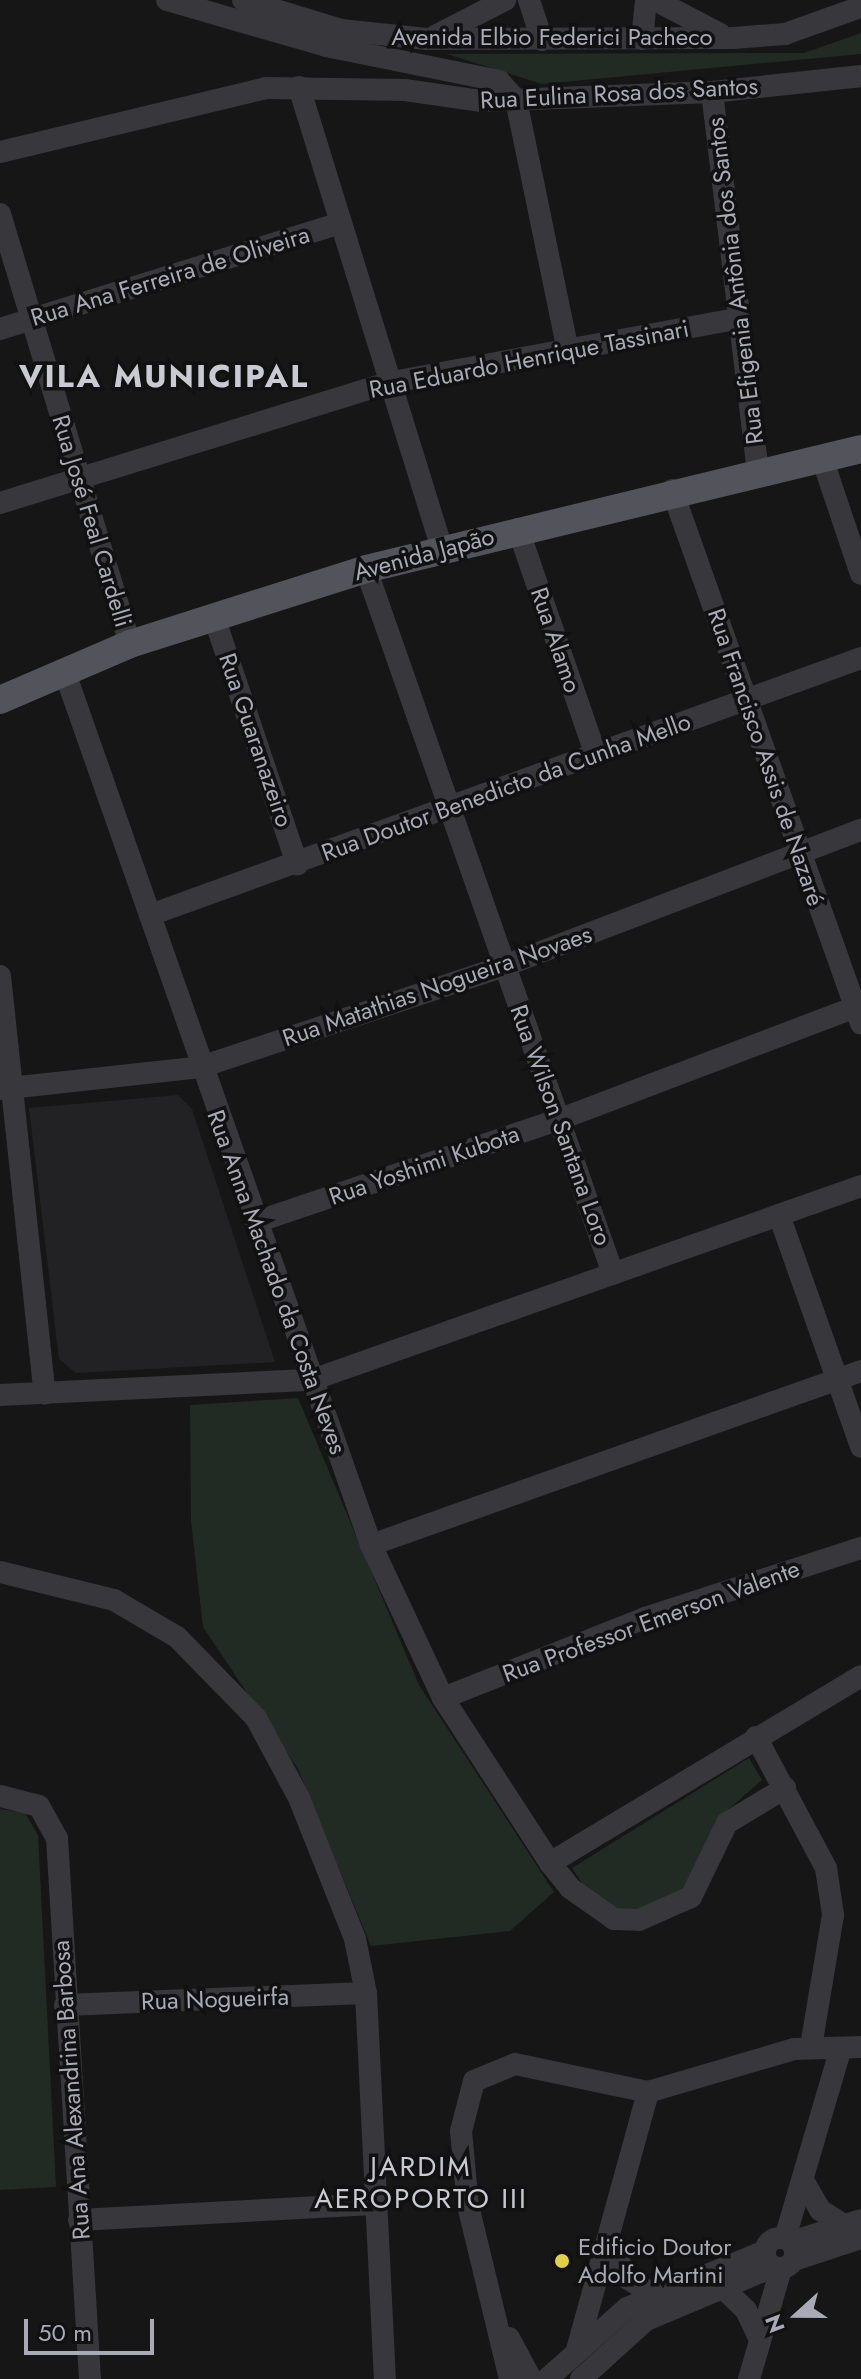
<!DOCTYPE html>
<html>
<head>
<meta charset="utf-8">
<style>
	body { margin:0 }
	#map { position:relative; width:861px; height:2379px; overflow:hidden; background:#161617; font-family:Jost,sans-serif }
	div>[style] { position:absolute }
	[style*='--x'] { left:calc(var(--x)*1px); top:calc(var(--y)*1px); width:calc(var(--w)*1px); rotate:calc(var(--a)*1deg) }
	.built>* { inset:0; background:#222224 }
	.green>* { inset:0; background:#222a24 }
	.minor>* { height:22px; margin:-11px; padding:0 11px; transform-origin:11px; border-radius:11px; background:#37373c }
	.minor>.ring { margin:-11px; padding:0; box-sizing:content-box; background:none; border:22px solid #37373c; border-radius:50% }
	.major>* { height:28px; margin:-14px; padding:0 14px; transform-origin:14px; border-radius:14px; background:#53535b }
	.dots>* { width:22px; height:22px; translate:-50% -50%; box-sizing:border-box; border:4px solid #111112; border-radius:50% }
	span { translate:-50% -50%; white-space:nowrap; text-align:center; line-height:1.15; -webkit-text-stroke:7px #111112; paint-order:stroke }
	.street-label { font-size:24px; color:#a9aab6 }
	.poi-label { font-size:24px; color:#a9aab6 }
	.left { translate:0 -50%; text-align:left }
	.quarter-label { font-size:28px; color:#c9cad2; letter-spacing:2px }
	.district-label { font-size:32px; color:#c9cad2; font-weight:700; letter-spacing:2px }
	.north { position:absolute; left:757px; top:2275px; width:80px; height:80px; -webkit-text-stroke:6px #111112; paint-order:stroke; rotate:249deg; font-size:22px; font-weight:700; line-height:32px; text-align:center; color:#a9aab6 }
	.north::after { content:''; display:block; margin:auto; width:28px; height:36px; background:#a9aab6; clip-path:polygon(50% 0,100% 100%,50% 72%,0 100%) }
	.scale { position:absolute; left:24px; top:2319px; width:130px; height:36px; box-sizing:border-box; border:4px solid #a9aab6; border-top:0; padding-left:10px; font-size:24px; line-height:28px; white-space:nowrap; color:#a9aab6; -webkit-text-stroke:6px #111112; paint-order:stroke }
</style>
</head>
<body>
<div id="map">
	<div class="built">
		<div style="clip-path:polygon(178px 1095px,192px 1109px,275px 1362px,76px 1373px,59px 1359px,29px 1108px)"></div>
	</div>
	<div class="green">
		<div style="clip-path:polygon(861px 33px,861px 54px,542px 84px,447px 54px,804px 53px)"></div>
		<div style="clip-path:polygon(298px 1398px,419px 1685px,554px 1892px,510px 1931px,371px 1946px,298px 1769px,203px 1627px,191px 1521px,190px 1405px)"></div>
		<div style="clip-path:polygon(749px 1758px,762px 1780px,723px 1814px,695px 1883px,643px 1912px,598px 1907px,572px 1868px)"></div>
		<div style="clip-path:polygon(0 1809px,25px 1813px,38px 1835px,56px 2187px,0 2190px)"></div>
	</div>
	<div class="minor">
		<div style="--x:167;--y:0;--w:166;--a:16.1"></div>
		<div style="--x:326;--y:46;--w:177;--a:11.4"></div>
		<div style="--x:499;--y:81;--w:25;--a:48"></div>
		<div style="--x:516;--y:100;--w:251;--a:78.3"></div>
		<div style="--x:243;--y:0;--w:102;--a:17"></div>
		<div style="--x:341;--y:30;--w:86;--a:6"></div>
		<div style="--x:427;--y:39;--w:306;--a:-0.2"></div>
		<div style="--x:733;--y:38;--w:52;--a:-4.4"></div>
		<div style="--x:785;--y:34;--w:81;--a:-19.6"></div>
		<div style="--x:529;--y:0;--w:42;--a:72"></div>
		<div style="--x:655;--y:0;--w:73;--a:27.6"></div>
		<div style="--x:435;--y:36;--w:79;--a:-27.2"></div>
		<div style="--x:642;--y:39;--w:39;--a:-84"></div>
		<div style="--x:299;--y:87;--w:484;--a:72.8"></div>
		<div style="--x:712;--y:92;--w:381;--a:83.1"></div>
		<div style="--x:0;--y:152;--w:274;--a:-13.5"></div>
		<div style="--x:266;--y:88;--w:139;--a:0.8"></div>
		<div style="--x:405;--y:90;--w:76;--a:8.3"></div>
		<div style="--x:480;--y:101;--w:232;--a:-2.2"></div>
		<div style="--x:712;--y:92;--w:150;--a:-6.1"></div>
		<div style="--x:0;--y:214;--w:449;--a:73.2"></div>
		<div style="--x:0;--y:329;--w:356;--a:-17.3"></div>
		<div style="--x:822;--y:458;--w:122;--a:71.4"></div>
		<div style="--x:672;--y:490;--w:566;--a:70.48"></div>
		<div style="--x:0;--y:503;--w:405;--a:-17.2"></div>
		<div style="--x:387;--y:383;--w:356;--a:-10.4"></div>
		<div style="--x:518;--y:529;--w:236;--a:71"></div>
		<div style="--x:366;--y:569;--w:747;--a:70.69"></div>
		<div style="--x:214;--y:617;--w:261;--a:71.4"></div>
		<div style="--x:65;--y:673;--w:924;--a:70.66"></div>
		<div style="--x:371;--y:1545;--w:169;--a:64.8"></div>
		<div style="--x:443;--y:1698;--w:197;--a:57"></div>
		<div style="--x:550;--y:1863;--w:32;--a:51"></div>
		<div style="--x:570;--y:1888;--w:54;--a:35.2"></div>
		<div style="--x:614;--y:1919;--w:25;--a:2"></div>
		<div style="--x:639;--y:1920;--w:57;--a:-23.9"></div>
		<div style="--x:691;--y:1897;--w:82;--a:-64.1"></div>
		<div style="--x:727;--y:1823;--w:68;--a:-31.1"></div>
		<div style="--x:150;--y:915;--w:756;--a:-19.87"></div>
		<div style="--x:0;--y:976;--w:420;--a:83.9"></div>
		<div style="--x:0;--y:1089;--w:202;--a:-6.2"></div>
		<div style="--x:201;--y:1067;--w:319;--a:-18.4"></div>
		<div style="--x:504;--y:966;--w:382;--a:-20.9"></div>
		<div style="--x:779;--y:1215;--w:246;--a:70.5"></div>
		<div style="--x:256;--y:1222;--w:319;--a:-18.7"></div>
		<div style="--x:558;--y:1120;--w:324;--a:-20.8"></div>
		<div style="--x:0;--y:1395;--w:312;--a:-2.8"></div>
		<div style="--x:312;--y:1380;--w:582;--a:-19.46"></div>
		<div style="--x:371;--y:1545;--w:520;--a:-19.55"></div>
		<div style="--x:0;--y:1572;--w:117;--a:13.8"></div>
		<div style="--x:114;--y:1600;--w:73;--a:30.4"></div>
		<div style="--x:177;--y:1637;--w:113;--a:45.7"></div>
		<div style="--x:256;--y:1718;--w:91;--a:61.7"></div>
		<div style="--x:299;--y:1798;--w:152;--a:68.3"></div>
		<div style="--x:355;--y:1939;--w:55;--a:78.5"></div>
		<div style="--x:366;--y:1993;--w:386;--a:87.2"></div>
		<div style="--x:443;--y:1698;--w:217;--a:-21.6"></div>
		<div style="--x:645;--y:1618;--w:227;--a:-18"></div>
		<div style="--x:756;--y:1737;--w:149;--a:61.9"></div>
		<div style="--x:826;--y:1868;--w:48;--a:81.5"></div>
		<div style="--x:833;--y:1915;--w:134;--a:99.5"></div>
		<div style="--x:0;--y:1796;--w:40;--a:14.4"></div>
		<div style="--x:39;--y:1806;--w:37;--a:61"></div>
		<div style="--x:57;--y:1838;--w:542;--a:86.51"></div>
		<div style="--x:550;--y:1863;--w:363;--a:-31"></div>
		<div style="--x:65;--y:2005;--w:301;--a:-2.3"></div>
		<div style="--x:804;--y:2182;--w:32;--a:60"></div>
		<div style="--x:820;--y:2210;--w:28;--a:32"></div>
		<div style="--x:79;--y:2220;--w:295;--a:-3.1"></div>
		<div class="ring" style="left:765px;top:2238px;width:8px;height:8px"></div>
		<div style="--x:785;--y:2238;--w:195;--a:-73.6"></div>
		<div style="--x:791;--y:2242;--w:73;--a:-17.4"></div>
		<div style="--x:611;--y:2246;--w:36;--a:63"></div>
		<div style="--x:627;--y:2278;--w:30;--a:33"></div>
		<div style="--x:794;--y:2260;--w:71;--a:-18.2"></div>
		<div style="--x:722;--y:2287;--w:33;--a:44"></div>
		<div style="--x:746;--y:2310;--w:33;--a:65"></div>
		<div style="--x:509;--y:2338;--w:47;--a:61.8"></div>
		<div style="--x:577;--y:2350;--w:268;--a:-74.6"></div>
		<div style="--x:510;--y:2379;--w:178;--a:-103.6"></div>
		<div style="--x:468;--y:2206;--w:75;--a:-95.3"></div>
		<div style="--x:461;--y:2131;--w:52;--a:-75.4"></div>
		<div style="--x:474;--y:2081;--w:44;--a:-22.5"></div>
		<div style="--x:515;--y:2064;--w:136;--a:11.9"></div>
		<div style="--x:648;--y:2092;--w:152;--a:-16.4"></div>
		<div style="--x:794;--y:2049;--w:67;--a:-1.7"></div>
		<div style="--x:547;--y:2379;--w:107;--a:-41.6"></div>
		<div style="--x:627;--y:2308;--w:149;--a:-22.4"></div>
		<div style="--x:581;--y:2379;--w:88;--a:-42.2"></div>
		<div style="--x:646;--y:2320;--w:138;--a:-22.7"></div>
		<div style="--x:749;--y:2379;--w:115;--a:-73.8"></div>
	</div>
	<div class="major">
		<div style="--x:0;--y:700;--w:142;--a:-23.3"></div>
		<div style="--x:130;--y:644;--w:248;--a:-17.6"></div>
		<div style="--x:366;--y:569;--w:509;--a:-13.63"></div>
	</div>
	<div class="dots">
		<div style="left:562px;top:2261px;background:#e1cf44"></div>
	</div>
	<div class="street-label">
		<span style="left:552px;top:37px">Avenida Elbio Federici Pacheco</span>
		<span style="left:619px;top:93px;rotate:-3deg">Rua Eulina Rosa dos Santos</span>
		<span style="left:170px;top:276px;rotate:-17deg">Rua Ana Ferreira de Oliveira</span>
		<span style="left:735px;top:281px;rotate:-97deg">Rua Efigenia Antônia dos Santos</span>
		<span style="left:529px;top:359px;rotate:-11deg">Rua Eduardo Henrique Tassinari</span>
		<span style="left:92px;top:521px;rotate:73deg">Rua José Feal Cardelli</span>
		<span style="left:424px;top:554px;rotate:-15deg">Avenida Japão</span>
		<span style="left:556px;top:640px;rotate:71deg">Rua Alamo</span>
		<span style="left:256px;top:740px;rotate:71deg">Rua Guaranazeiro</span>
		<span style="left:766px;top:757px;rotate:71deg">Rua Francisco Assis de Nazaré</span>
		<span style="left:506px;top:787px;rotate:-20deg">Rua Doutor Benedicto da Cunha Mello</span>
		<span style="left:437px;top:986px;rotate:-19deg">Rua Matathias Nogueira Novaes</span>
		<span style="left:561px;top:1125px;rotate:70deg">Rua Wilson Santana Loro</span>
		<span style="left:424px;top:1165px;rotate:-19deg">Rua Yoshimi Kubota</span>
		<span style="left:277px;top:1282px;rotate:70deg">Rua Anna Machado da Costa Neves</span>
		<span style="left:651px;top:1621px;rotate:-20deg">Rua Professor Emerson Valente</span>
		<span style="left:215px;top:1999px;rotate:-2deg">Rua Nogueirfa</span>
		<span style="left:71px;top:2090px;rotate:-94deg">Rua Ana Alexandrina Barbosa</span>
	</div>
	<div class="poi-label">
		<span class="left" style="left:578px;top:2261px">Edificio Doutor<br>Adolfo Martini</span>
	</div>
	<div class="quarter-label">
		<span style="left:421px;top:2183px">JARDIM<br>AEROPORTO III</span>
	</div>
	<div class="district-label">
		<span style="left:164px;top:376px">VILA MUNICIPAL</span>
	</div>
	<div class="north">N</div>
	<div class="scale">50 m</div>
</div>
</body>
</html>
